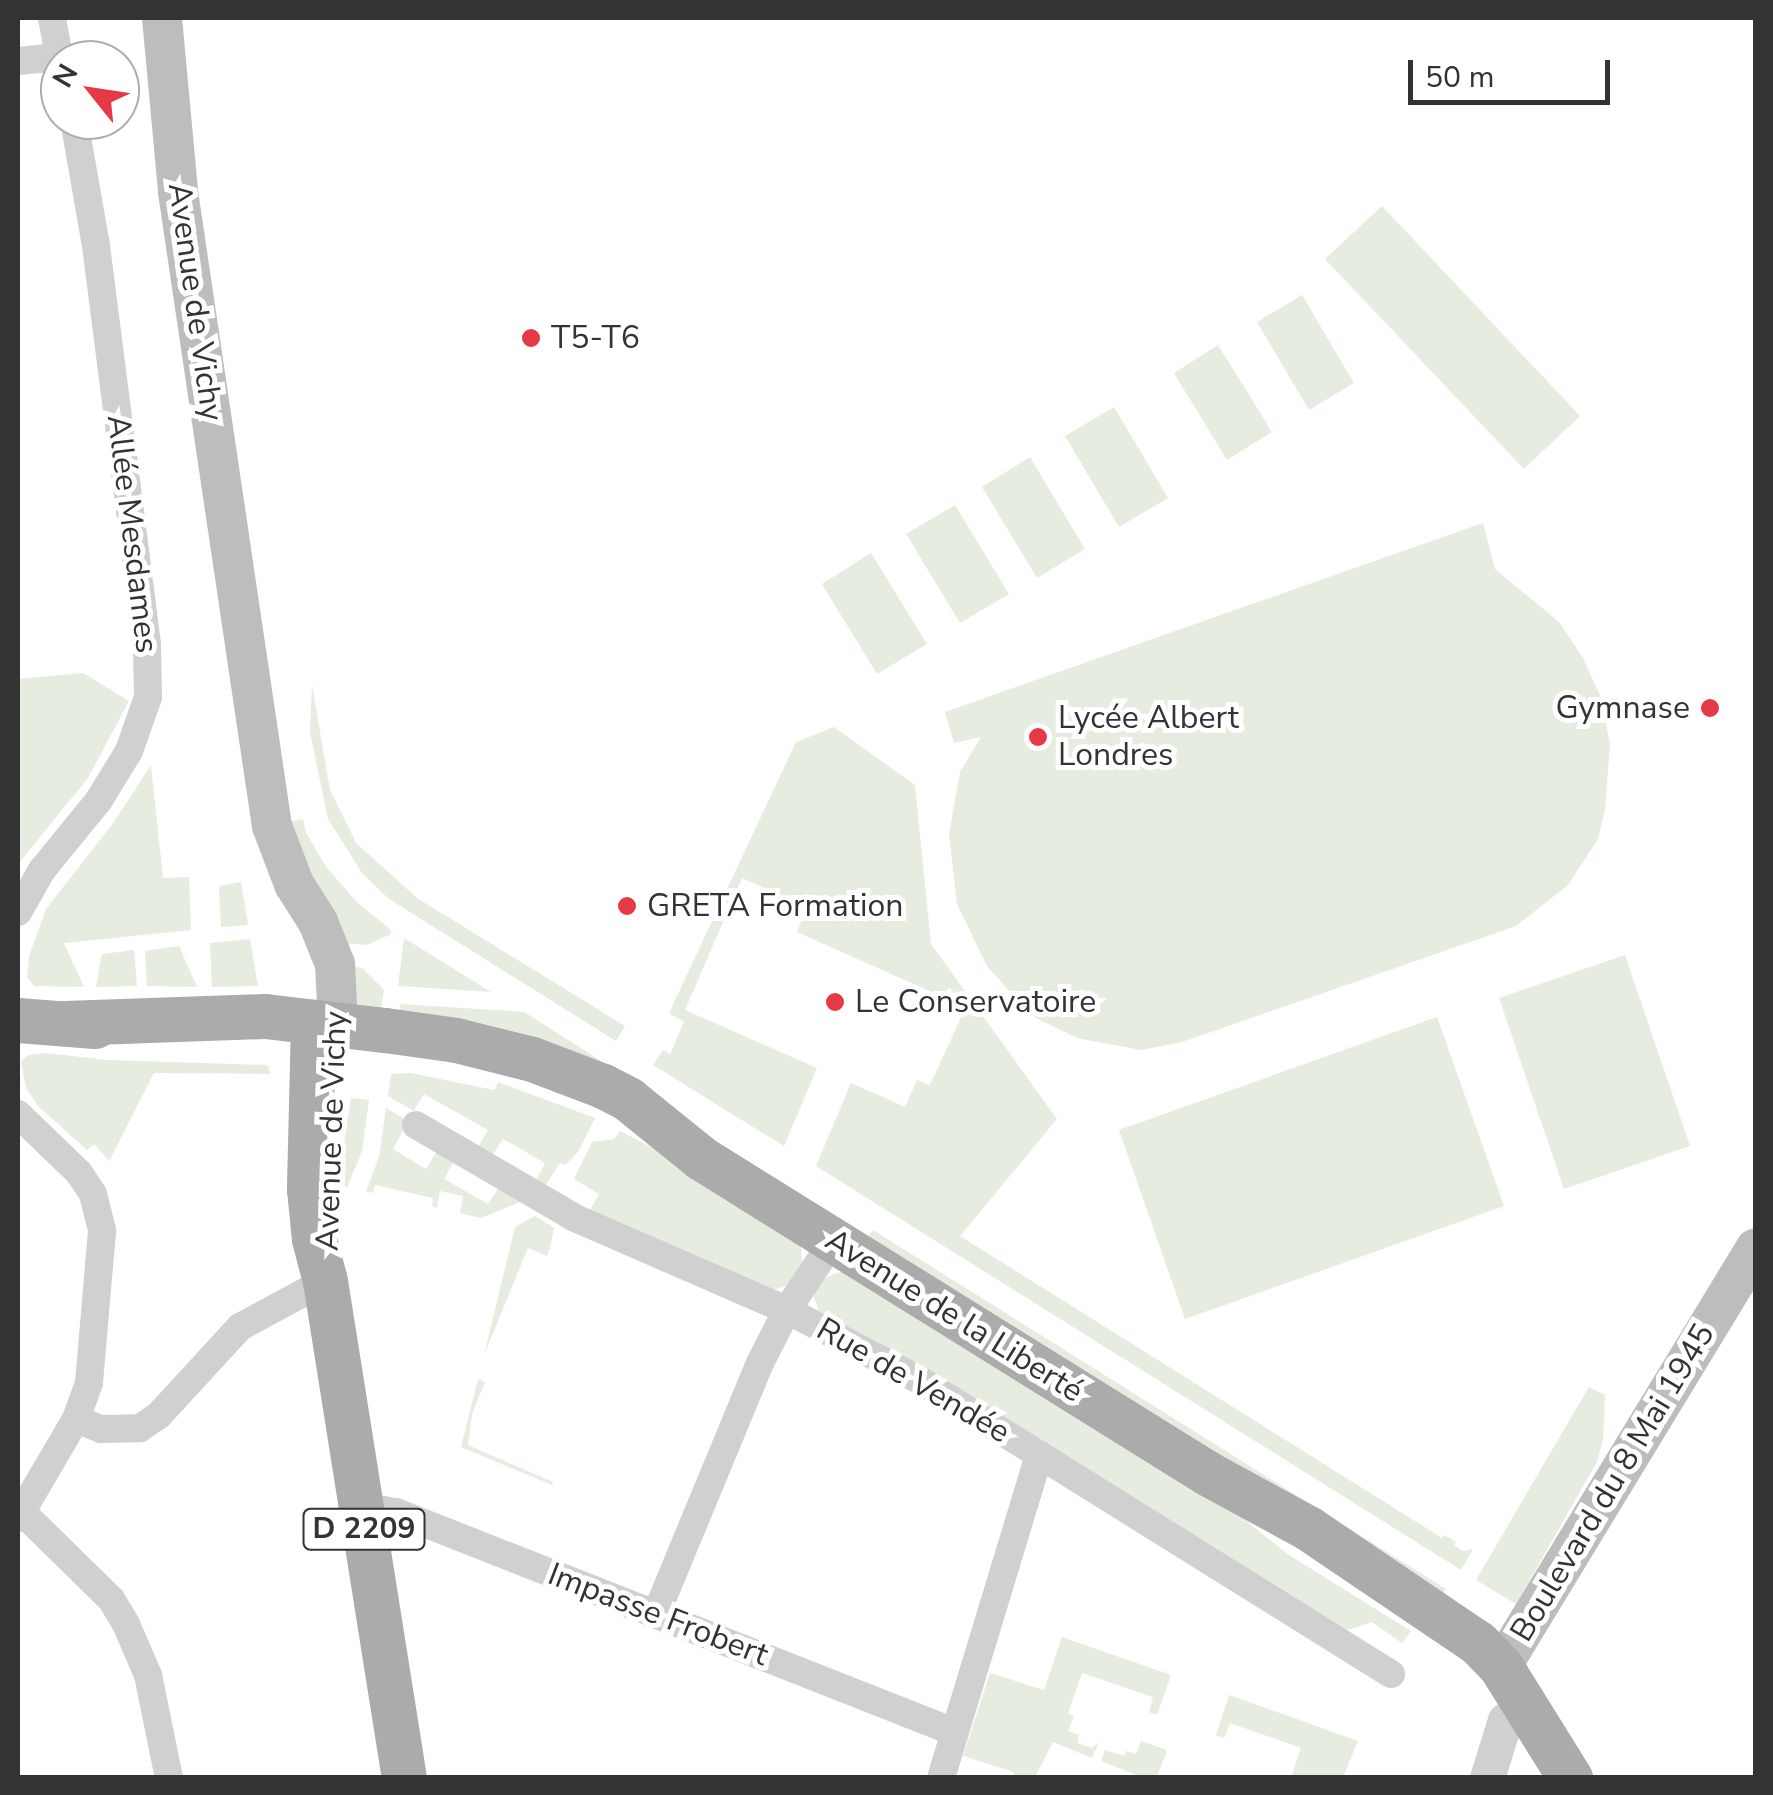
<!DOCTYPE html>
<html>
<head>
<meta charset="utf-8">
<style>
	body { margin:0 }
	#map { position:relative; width:1773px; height:1795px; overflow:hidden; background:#fff; font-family:"Nunito Sans",sans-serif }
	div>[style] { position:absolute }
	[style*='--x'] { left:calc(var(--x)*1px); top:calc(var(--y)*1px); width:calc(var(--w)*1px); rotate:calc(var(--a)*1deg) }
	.green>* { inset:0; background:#e6ecdf }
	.minor>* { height:28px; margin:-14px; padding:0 14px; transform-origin:14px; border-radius:14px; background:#d0d0d0 }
	.tertiary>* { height:35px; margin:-17.5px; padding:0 17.5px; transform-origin:17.5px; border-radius:17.5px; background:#d0d0d0 }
	.secondary>* { height:40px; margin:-20px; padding:0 20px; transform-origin:20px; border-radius:20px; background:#bdbdbd }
	.primary>* { height:45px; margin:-22.5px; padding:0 22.5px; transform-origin:22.5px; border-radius:22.5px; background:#ababab }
	.dots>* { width:28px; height:28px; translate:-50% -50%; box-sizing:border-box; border:5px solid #fff; border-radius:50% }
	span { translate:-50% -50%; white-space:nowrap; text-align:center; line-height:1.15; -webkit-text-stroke:10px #fff; paint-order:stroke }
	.shield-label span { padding:2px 8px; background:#fff; border:2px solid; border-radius:8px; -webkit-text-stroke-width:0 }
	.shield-label { font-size:30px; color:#333; font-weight:700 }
	.street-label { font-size:32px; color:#333 }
	.poi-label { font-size:32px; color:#333 }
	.left { translate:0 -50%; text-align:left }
	.right { translate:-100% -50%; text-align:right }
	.frame { position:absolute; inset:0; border:20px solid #333; pointer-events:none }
	.north { position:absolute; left:40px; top:40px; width:100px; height:100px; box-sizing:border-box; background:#fff; border:2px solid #adadad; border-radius:50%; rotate:300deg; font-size:28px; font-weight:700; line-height:40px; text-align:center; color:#333 }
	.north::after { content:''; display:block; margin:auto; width:35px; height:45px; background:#e63946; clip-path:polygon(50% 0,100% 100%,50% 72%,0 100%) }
	.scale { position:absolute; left:1408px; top:60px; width:202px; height:45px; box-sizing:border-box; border:5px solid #333; border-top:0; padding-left:12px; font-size:30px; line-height:35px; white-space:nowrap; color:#333; -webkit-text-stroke:8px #fff; paint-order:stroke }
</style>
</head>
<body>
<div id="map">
	<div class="green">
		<div style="clip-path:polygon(1382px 206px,1580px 416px,1524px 469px,1325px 259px)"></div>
		<div style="clip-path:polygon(1302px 295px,1354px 383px,1309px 410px,1257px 322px)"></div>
		<div style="clip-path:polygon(1218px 345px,1272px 432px,1227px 460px,1174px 373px)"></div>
		<div style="clip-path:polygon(1114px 407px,1168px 498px,1119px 527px,1065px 436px)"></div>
		<div style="clip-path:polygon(1030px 457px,1085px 549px,1037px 578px,982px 487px)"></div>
		<div style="clip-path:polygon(955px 505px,1009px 594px,960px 623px,906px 534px)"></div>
		<div style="clip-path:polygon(1483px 523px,1495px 569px,1559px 622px,1583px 658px,1601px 698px,1610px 744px,1605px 809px,1598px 839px,1568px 885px,1516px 926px,1182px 1042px,1141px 1050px,1077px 1038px,1032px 1016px,987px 966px,957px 904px,949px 834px,960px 772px,981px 737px,954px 743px,945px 712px)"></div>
		<div style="clip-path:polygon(871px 553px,927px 644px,877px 674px,822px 584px)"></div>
		<div style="clip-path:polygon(83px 673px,129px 701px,88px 778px,18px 864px,18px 679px)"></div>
		<div style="clip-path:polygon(312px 685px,330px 790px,356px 843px,417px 898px,625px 1026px,616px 1041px,389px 899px,362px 873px,328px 819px,310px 732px)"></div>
		<div style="clip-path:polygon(834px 727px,915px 785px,931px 944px,1057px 1119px,960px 1236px,1442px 1538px,1444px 1535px,1456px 1542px,1454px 1545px,1463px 1551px,1473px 1549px,1461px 1570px,816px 1166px,851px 1083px,905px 1107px,917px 1080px,930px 1085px,965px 1009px,949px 987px,943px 997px,797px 932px,807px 907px,742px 878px,685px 1010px,817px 1068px,784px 1146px,653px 1065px,663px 1050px,670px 1054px,684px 1022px,669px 1013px,796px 742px)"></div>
		<div style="clip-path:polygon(151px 765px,163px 878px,189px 877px,191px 930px,64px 943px,84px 987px,34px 986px,27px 977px,29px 956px,46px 909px,114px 822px)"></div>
		<div style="clip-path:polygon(303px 819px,306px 833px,327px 868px,357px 902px,391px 930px,391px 934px,367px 945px,344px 943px,280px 823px)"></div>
		<div style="clip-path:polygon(241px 882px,248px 925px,221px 927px,219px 886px)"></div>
		<div style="clip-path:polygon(404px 938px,491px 992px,398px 986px)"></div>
		<div style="clip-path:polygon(250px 939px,258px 986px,212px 987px,210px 943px)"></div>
		<div style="clip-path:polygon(179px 946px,197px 987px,147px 986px,145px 951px)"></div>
		<div style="clip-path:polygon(134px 950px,137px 986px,96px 987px,102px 954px)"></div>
		<div style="clip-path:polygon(1625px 955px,1690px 1146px,1564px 1189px,1499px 998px)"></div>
		<div style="clip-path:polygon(351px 966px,362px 968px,384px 990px,379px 1021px,356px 1006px)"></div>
		<div style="clip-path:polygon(400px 1004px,524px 1012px,603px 1062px,397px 1023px)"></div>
		<div style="clip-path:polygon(1437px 1017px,1504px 1206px,1185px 1319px,1119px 1130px)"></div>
		<div style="clip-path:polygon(46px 1053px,107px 1060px,267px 1065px,271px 1074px,154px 1073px,105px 1169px,109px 1161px,94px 1144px,87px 1150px,38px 1106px,26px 1088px,21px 1061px,28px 1055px)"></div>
		<div style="clip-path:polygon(410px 1073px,494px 1090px,498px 1082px,595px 1118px,578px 1152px,565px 1165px,560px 1163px,545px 1186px,536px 1181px,545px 1163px,503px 1139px,492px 1156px,478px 1147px,488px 1130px,479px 1125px,424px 1094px,414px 1111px,388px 1096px,391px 1074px)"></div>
		<div style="clip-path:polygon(351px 1098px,369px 1100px,362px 1151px,347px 1188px,338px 1182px)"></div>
		<div style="clip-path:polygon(386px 1108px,408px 1121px,393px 1149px,426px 1169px,437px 1151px,454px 1161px,444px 1179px,488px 1204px,499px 1187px,523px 1201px,481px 1218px,460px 1213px,463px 1196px,440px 1191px,437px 1208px,432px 1206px,433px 1198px,375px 1185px,373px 1193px,366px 1191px,379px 1157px)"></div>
		<div style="clip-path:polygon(620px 1131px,689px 1167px,801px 1246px,802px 1263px,787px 1285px,771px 1291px,589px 1212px,599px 1194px,574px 1179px,592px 1142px,614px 1139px)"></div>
		<div style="clip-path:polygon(535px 1216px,554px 1228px,550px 1248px,547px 1256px,528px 1248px,484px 1355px,515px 1227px)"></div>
		<div style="clip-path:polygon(873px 1230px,1446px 1589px,1435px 1602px,863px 1244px)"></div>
		<div style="clip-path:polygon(848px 1269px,1206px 1489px,1289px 1555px,1411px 1631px,1402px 1643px,1372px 1622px,1345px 1631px,920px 1367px,819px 1311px,813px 1295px,822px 1279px)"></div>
		<div style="clip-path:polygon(478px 1379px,485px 1382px,472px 1414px,468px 1445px,553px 1482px,552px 1485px,461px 1447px)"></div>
		<div style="clip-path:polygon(1589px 1387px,1605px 1395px,1603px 1440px,1597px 1462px,1516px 1604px,1476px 1580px)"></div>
		<div style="clip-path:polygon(1062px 1637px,1171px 1675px,1157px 1715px,1149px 1712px,1153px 1697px,1082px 1673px,1068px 1713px,1074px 1716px,1068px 1731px,1079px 1735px,1077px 1743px,1092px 1748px,1099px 1742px,1092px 1758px,1053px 1742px,1035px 1777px,1013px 1778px,1014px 1772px,963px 1756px,990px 1673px,1044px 1690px)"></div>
		<div style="clip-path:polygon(1229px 1695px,1358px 1741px,1343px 1777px,1291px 1777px,1301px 1748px,1230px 1723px,1224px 1738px,1216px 1735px)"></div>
		<div style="clip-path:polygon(1141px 1741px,1167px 1750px,1157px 1777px,1141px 1777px,1101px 1761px,1105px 1750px,1124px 1756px,1126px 1751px,1136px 1754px)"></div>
	</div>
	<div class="minor">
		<div style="--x:52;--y:18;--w:45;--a:79.7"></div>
		<div style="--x:18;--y:61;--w:41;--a:-5.6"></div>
		<div style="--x:18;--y:912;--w:48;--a:-60.3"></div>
		<div style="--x:42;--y:870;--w:90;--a:-50.8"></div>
		<div style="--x:99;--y:800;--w:57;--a:-58.5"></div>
		<div style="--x:129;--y:751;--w:57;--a:-70.6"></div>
		<div style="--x:148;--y:697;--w:53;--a:-91.1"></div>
		<div style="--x:147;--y:644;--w:407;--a:-97.3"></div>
		<div style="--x:95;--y:240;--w:122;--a:-99.9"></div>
		<div style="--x:18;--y:1114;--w:85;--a:44"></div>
		<div style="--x:79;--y:1173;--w:25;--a:56"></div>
		<div style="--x:93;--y:1194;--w:38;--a:76"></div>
		<div style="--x:102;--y:1231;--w:153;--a:94.9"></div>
		<div style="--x:89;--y:1383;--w:38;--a:110"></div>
		<div style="--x:76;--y:1419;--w:115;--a:120.4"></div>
		<div style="--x:416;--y:1125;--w:184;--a:30.3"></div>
		<div style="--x:575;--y:1218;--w:231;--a:23.5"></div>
		<div style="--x:787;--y:1310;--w:152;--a:27.9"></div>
		<div style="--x:921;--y:1381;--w:554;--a:31.94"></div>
		<div style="--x:76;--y:1419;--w:27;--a:22"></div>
		<div style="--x:101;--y:1429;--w:39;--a:-1"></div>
		<div style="--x:140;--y:1428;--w:23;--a:-34"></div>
		<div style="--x:159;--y:1415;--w:120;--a:-47.4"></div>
		<div style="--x:240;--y:1327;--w:97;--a:-28.4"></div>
		<div style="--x:361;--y:1506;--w:36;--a:10"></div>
		<div style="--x:396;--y:1512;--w:600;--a:21.52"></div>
		<div style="--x:21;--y:1511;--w:126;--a:44.4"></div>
		<div style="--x:111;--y:1599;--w:29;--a:59"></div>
		<div style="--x:126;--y:1624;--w:56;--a:66.7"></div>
		<div style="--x:148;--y:1675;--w:105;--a:78.5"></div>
		<div style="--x:656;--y:1614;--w:274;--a:-67.5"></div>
		<div style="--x:761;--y:1361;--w:57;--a:-63"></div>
		<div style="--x:787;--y:1310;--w:83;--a:-56.3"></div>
		<div style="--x:941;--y:1778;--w:338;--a:-73.1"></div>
	</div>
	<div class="tertiary">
		<div style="--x:1487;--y:1778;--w:61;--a:-72.8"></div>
	</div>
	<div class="secondary">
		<div style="--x:162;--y:18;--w:175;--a:84.7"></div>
		<div style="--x:178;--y:192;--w:641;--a:81.57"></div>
		<div style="--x:272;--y:826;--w:62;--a:69.2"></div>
		<div style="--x:294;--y:884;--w:45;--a:57.7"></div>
		<div style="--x:318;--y:922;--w:45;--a:68"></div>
		<div style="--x:335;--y:964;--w:61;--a:87.2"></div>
		<div style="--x:1501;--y:1667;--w:490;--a:-58.7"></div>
	</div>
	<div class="primary">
		<div style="--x:18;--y:1020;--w:77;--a:4.5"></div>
		<div style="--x:313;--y:1022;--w:167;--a:91.4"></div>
		<div style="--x:309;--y:1189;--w:50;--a:84.3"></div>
		<div style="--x:314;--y:1239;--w:43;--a:75.3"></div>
		<div style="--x:325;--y:1281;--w:503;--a:80.97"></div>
		<div style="--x:65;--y:1023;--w:200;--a:-2"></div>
		<div style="--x:265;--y:1016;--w:121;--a:6.7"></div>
		<div style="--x:385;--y:1030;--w:72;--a:8"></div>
		<div style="--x:456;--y:1040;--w:78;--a:14"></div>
		<div style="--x:532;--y:1059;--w:76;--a:20.8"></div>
		<div style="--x:603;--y:1086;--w:28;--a:27"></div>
		<div style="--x:628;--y:1099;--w:94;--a:38.9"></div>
		<div style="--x:701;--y:1158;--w:596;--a:31.9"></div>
		<div style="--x:1207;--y:1473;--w:115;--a:28.6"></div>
		<div style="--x:1308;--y:1528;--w:205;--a:34.1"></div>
		<div style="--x:1478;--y:1643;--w:33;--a:46"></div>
		<div style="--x:1501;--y:1667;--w:131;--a:58.1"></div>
	</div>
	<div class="dots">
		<div style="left:531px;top:338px;background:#e63946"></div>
		<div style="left:1710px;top:708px;background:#e63946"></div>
		<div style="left:1038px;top:737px;background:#e63946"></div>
		<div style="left:627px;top:906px;background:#e63946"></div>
		<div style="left:835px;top:1002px;background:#e63946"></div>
	</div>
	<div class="shield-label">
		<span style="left:364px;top:1529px">D 2209</span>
	</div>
	<div class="street-label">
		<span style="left:195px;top:302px;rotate:82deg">Avenue de Vichy</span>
		<span style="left:132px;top:534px;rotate:83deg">Allée Mesdames</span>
		<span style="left:332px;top:1131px;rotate:-88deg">Avenue de Vichy</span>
		<span style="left:954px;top:1316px;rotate:32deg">Avenue de la Liberté</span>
		<span style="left:913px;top:1381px;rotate:30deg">Rue de Vendée</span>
		<span style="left:1613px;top:1483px;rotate:-59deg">Boulevard du 8 Mai 1945</span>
		<span style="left:658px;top:1615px;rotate:21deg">Impasse Frobert</span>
	</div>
	<div class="poi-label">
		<span class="left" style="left:551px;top:338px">T5-T6</span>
		<span class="right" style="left:1690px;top:708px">Gymnase</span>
		<span class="left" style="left:1058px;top:737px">Lycée Albert<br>Londres</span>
		<span class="left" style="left:647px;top:906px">GRETA Formation</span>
		<span class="left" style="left:855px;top:1002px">Le Conservatoire</span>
	</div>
	<div class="frame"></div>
	<div class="north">N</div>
	<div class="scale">50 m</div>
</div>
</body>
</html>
